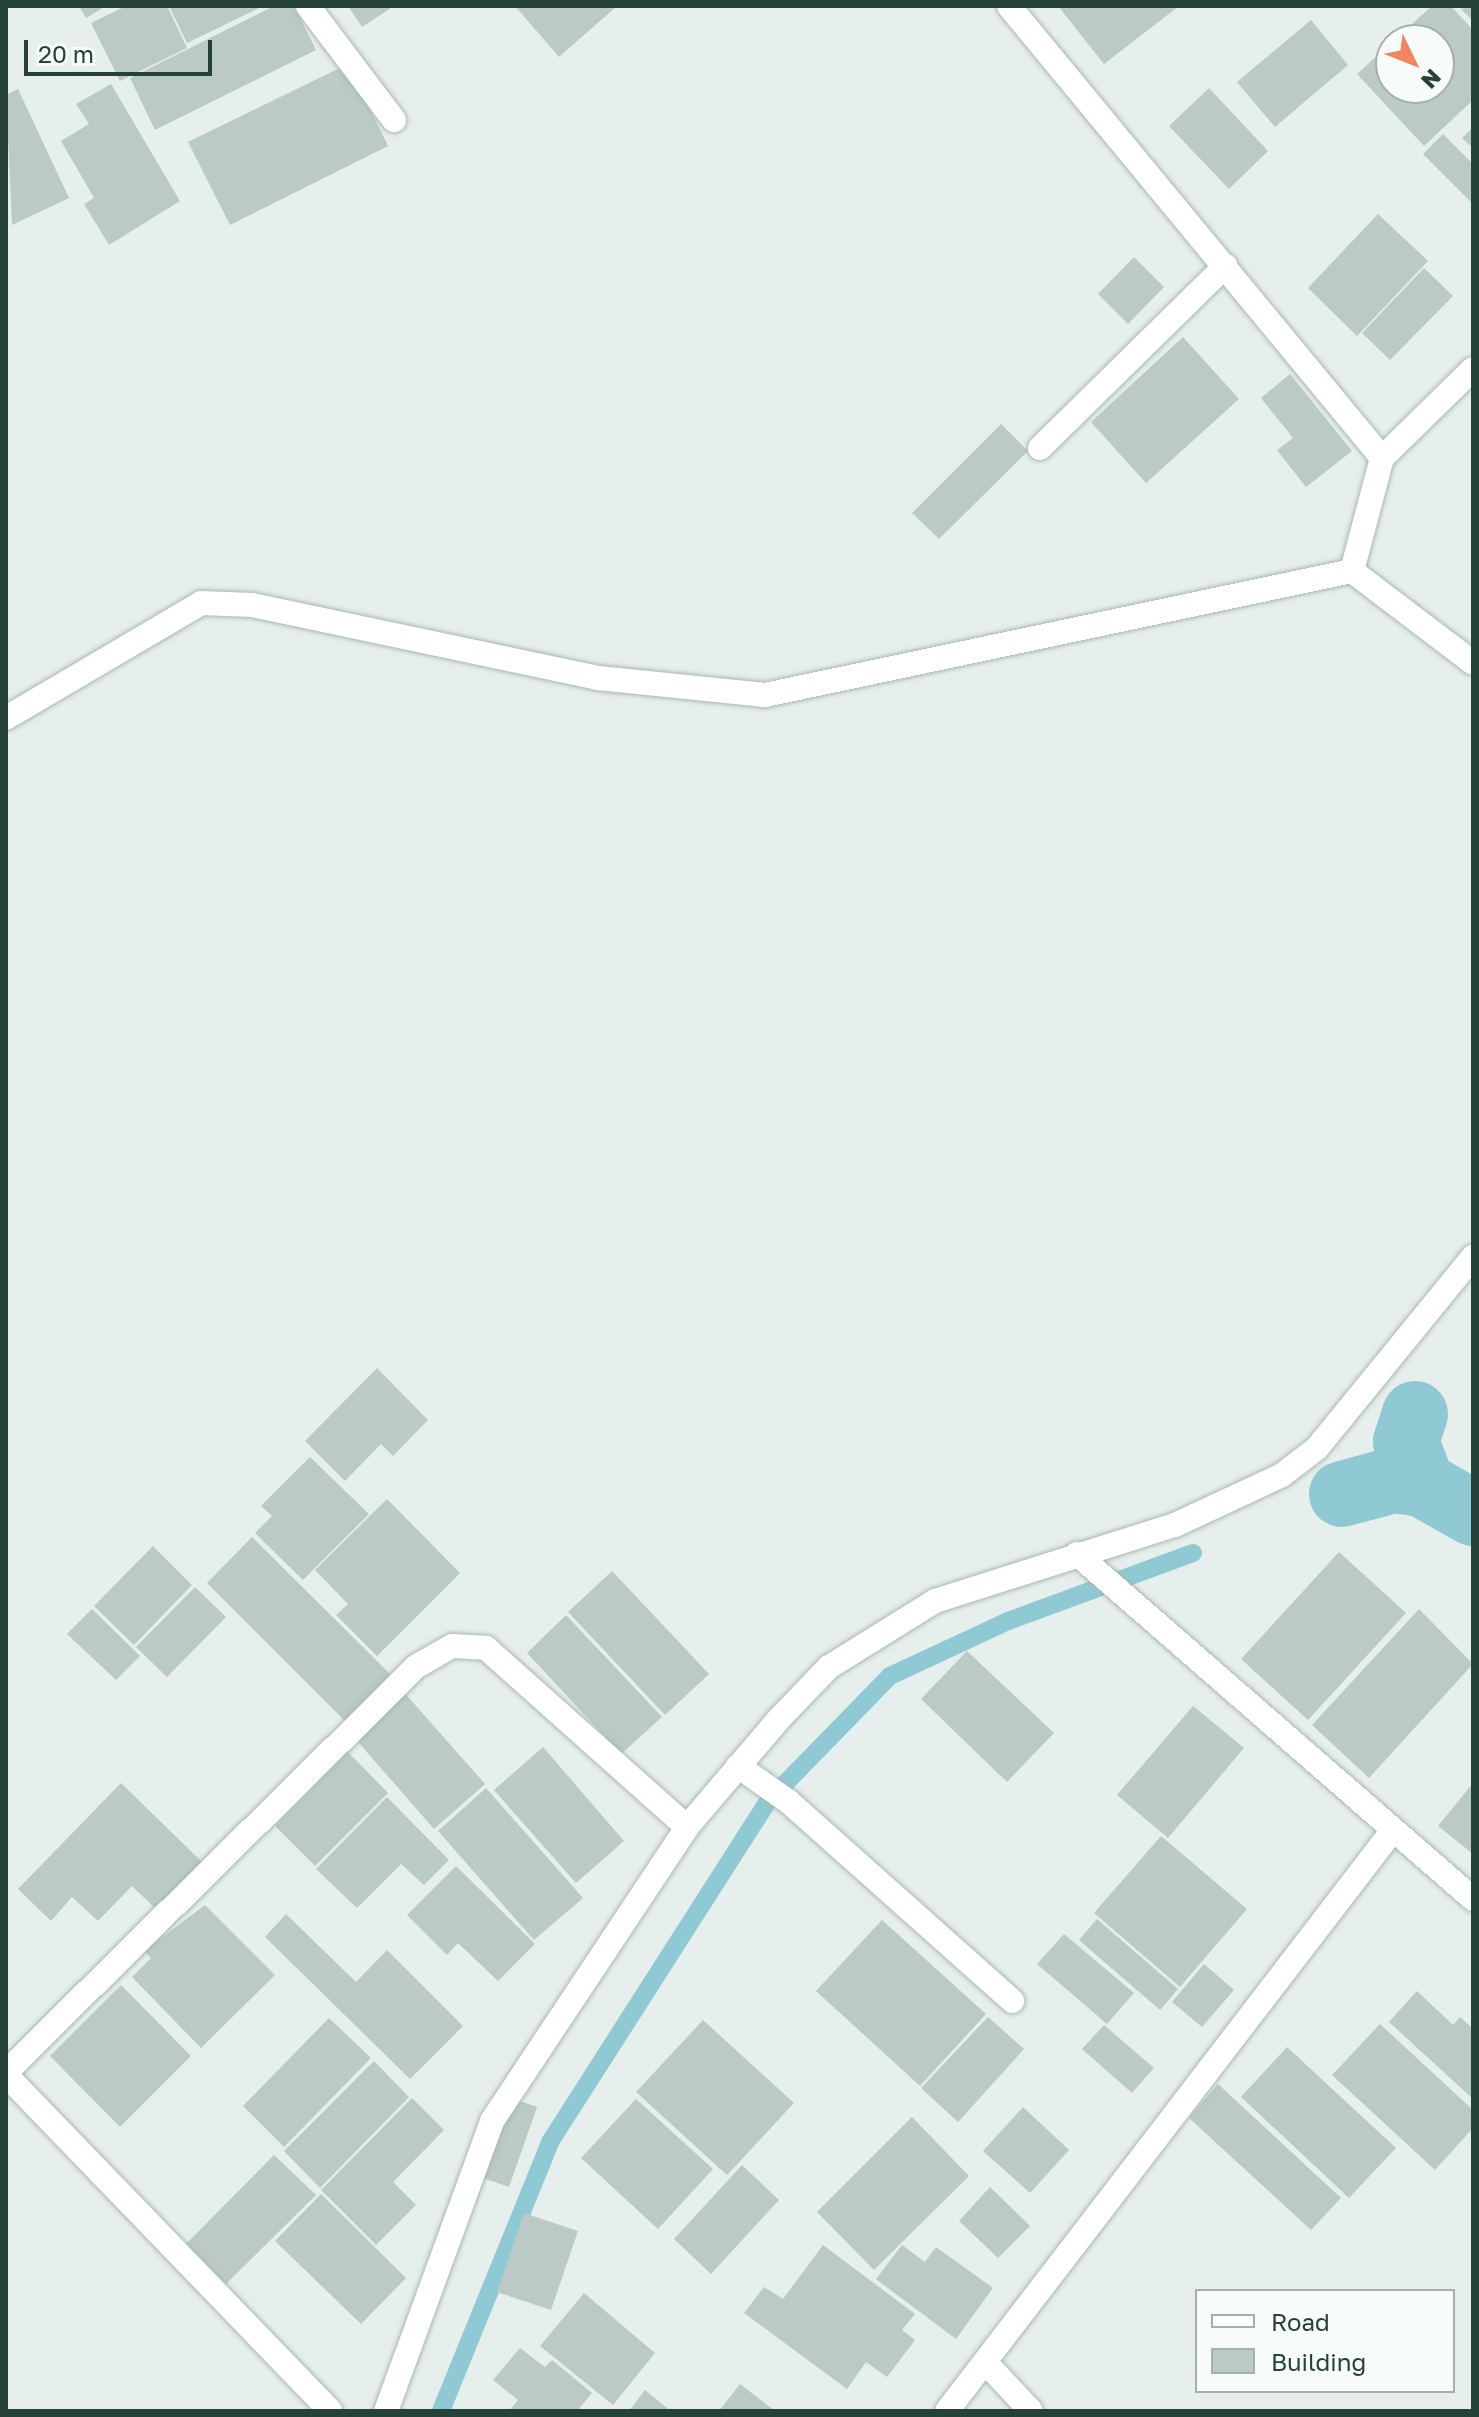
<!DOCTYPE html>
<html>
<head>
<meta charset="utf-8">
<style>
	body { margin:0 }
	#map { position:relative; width:1479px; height:2417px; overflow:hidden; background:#e6efeb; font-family:"Golos Text",sans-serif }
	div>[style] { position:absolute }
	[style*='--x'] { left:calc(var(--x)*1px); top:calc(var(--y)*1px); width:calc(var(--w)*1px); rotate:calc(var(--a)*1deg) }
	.stream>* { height:18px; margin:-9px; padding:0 9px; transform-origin:9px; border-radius:9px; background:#8ec9d4 }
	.canal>* { height:66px; margin:-33px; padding:0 33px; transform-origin:33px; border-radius:33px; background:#8ec9d4 }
	.building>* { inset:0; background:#bbcac4 }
	.roads { filter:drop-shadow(0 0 2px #a8b8b2) drop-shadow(0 0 2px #a8b8b2) }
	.minor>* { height:24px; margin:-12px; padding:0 12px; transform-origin:12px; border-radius:12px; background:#fff }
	span { translate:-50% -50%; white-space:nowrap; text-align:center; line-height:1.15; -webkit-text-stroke:8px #f7fbf9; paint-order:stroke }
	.frame { position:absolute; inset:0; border:8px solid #24423a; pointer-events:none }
	.legend { position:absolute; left:1195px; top:2289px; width:260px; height:104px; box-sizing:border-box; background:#f7fbf9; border:2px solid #a3b1ad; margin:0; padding:10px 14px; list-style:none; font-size:24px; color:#24423a }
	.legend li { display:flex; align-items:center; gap:16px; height:40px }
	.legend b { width:40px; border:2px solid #a3b1ad }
	.north { position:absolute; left:1375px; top:24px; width:80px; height:80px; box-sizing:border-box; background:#f7fbf9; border:2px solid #a3b1ad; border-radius:50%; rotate:133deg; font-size:22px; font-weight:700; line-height:32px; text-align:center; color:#24423a }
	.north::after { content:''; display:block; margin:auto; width:28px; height:36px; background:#f4845f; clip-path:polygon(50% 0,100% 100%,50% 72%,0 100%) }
	.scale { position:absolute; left:24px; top:40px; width:188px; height:36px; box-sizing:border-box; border:4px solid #24423a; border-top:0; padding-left:10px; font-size:24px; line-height:28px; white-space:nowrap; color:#24423a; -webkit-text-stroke:6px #f7fbf9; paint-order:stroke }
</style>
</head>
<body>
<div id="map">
	<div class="stream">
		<div style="--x:441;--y:2411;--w:290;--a:-67.9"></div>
		<div style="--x:550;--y:2142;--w:405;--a:-57.4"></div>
		<div style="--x:768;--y:1801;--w:175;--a:-45.7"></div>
		<div style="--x:890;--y:1676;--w:130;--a:-25"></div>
		<div style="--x:1008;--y:1621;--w:197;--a:-20.2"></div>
	</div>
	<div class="canal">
		<div style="--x:1415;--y:1414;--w:29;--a:108"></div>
		<div style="--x:1406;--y:1442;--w:45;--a:69.1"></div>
		<div style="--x:1342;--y:1494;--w:54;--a:-15.1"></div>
		<div style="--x:1394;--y:1480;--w:28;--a:8"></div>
		<div style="--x:1422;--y:1484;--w:59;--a:29.6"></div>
	</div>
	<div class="building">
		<div style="clip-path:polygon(79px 6px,106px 6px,86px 18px)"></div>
		<div style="clip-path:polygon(126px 6px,167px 6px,187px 48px,120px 81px,91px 23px)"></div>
		<div style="clip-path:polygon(169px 6px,263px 6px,187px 43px)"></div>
		<div style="clip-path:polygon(274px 6px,294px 6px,316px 50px,155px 130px,130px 78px)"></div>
		<div style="clip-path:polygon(348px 6px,394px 6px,362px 27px)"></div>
		<div style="clip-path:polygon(515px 6px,617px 6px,559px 57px)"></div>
		<div style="clip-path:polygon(1058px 6px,1179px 6px,1104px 64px)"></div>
		<div style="clip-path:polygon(1432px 6px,1451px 6px,1473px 30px,1473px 100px,1424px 146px,1357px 74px,1391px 43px,1391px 88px,1439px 88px,1439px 40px,1394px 40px)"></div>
		<div style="clip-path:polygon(1473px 6px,1473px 21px,1461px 9px)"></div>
		<div style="clip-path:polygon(1311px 20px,1348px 65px,1275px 127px,1237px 82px)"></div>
		<div style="clip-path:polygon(348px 64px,388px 146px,230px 225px,188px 142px)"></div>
		<div style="clip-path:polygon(111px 84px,180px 201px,109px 245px,84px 204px,94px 198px,61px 141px,89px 124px,76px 104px)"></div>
		<div style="clip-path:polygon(1209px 88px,1268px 151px,1229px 189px,1169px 126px)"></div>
		<div style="clip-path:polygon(18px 89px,69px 198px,12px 225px,6px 95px)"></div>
		<div style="clip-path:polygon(1473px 127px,1473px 148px,1462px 138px)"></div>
		<div style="clip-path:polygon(1443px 134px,1473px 164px,1473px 204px,1423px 154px)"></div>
		<div style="clip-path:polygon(1378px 214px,1428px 261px,1357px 336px,1308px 288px)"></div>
		<div style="clip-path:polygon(1134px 257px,1164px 287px,1128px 324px,1098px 294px)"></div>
		<div style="clip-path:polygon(1424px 268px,1453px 296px,1390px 360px,1362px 333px)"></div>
		<div style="clip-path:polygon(1183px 337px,1239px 399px,1146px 483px,1091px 422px)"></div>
		<div style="clip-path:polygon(1290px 374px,1352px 451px,1306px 487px,1277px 450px,1293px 438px,1261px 398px)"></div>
		<div style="clip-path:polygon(1001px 424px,1028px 451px,939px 539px,912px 513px)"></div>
		<div style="clip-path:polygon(377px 1368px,428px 1420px,393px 1456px,381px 1444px,345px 1481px,305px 1441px)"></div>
		<div style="clip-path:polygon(310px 1457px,369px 1514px,303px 1580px,255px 1533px,272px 1516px,261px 1506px)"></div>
		<div style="clip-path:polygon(387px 1499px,460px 1573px,377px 1656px,336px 1615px,348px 1604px,315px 1570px)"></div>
		<div style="clip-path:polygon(252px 1537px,391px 1675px,345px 1721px,207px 1583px)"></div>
		<div style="clip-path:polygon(153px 1546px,192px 1585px,134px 1645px,94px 1606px)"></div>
		<div style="clip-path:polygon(1339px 1552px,1406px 1613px,1308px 1720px,1241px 1659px)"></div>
		<div style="clip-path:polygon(612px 1571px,709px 1674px,665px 1715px,568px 1612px)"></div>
		<div style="clip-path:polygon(195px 1587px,226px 1617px,167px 1677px,136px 1647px)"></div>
		<div style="clip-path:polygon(92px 1609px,140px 1656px,116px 1680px,67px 1634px)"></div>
		<div style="clip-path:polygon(1419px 1609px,1473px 1664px,1369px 1778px,1312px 1725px)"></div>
		<div style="clip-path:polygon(566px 1615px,662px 1717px,621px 1754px,527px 1653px)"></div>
		<div style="clip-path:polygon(967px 1651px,1054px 1733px,1007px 1782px,921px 1699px)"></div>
		<div style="clip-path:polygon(402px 1690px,485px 1784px,434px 1829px,352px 1735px)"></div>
		<div style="clip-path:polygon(1193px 1706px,1244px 1748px,1168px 1838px,1117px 1795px)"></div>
		<div style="clip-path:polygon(543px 1747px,624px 1841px,576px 1883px,494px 1790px)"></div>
		<div style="clip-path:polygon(348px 1752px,388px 1793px,315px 1866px,275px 1826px)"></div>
		<div style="clip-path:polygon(121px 1783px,202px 1862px,156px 1909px,132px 1886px,98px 1921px,72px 1897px,51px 1921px,18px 1889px)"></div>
		<div style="clip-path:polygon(1473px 1783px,1473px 1854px,1438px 1826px)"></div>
		<div style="clip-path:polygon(486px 1788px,583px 1898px,534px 1940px,438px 1831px)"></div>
		<div style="clip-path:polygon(387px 1797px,449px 1860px,424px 1885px,401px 1864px,357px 1908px,316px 1869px)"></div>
		<div style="clip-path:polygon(1161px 1836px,1247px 1909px,1180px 1987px,1094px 1913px)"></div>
		<div style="clip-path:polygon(456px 1866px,535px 1944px,498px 1981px,458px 1943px,447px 1955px,407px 1915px)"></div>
		<div style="clip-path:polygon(205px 1905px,275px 1975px,201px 2048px,132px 1977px,151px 1958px,144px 1951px)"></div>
		<div style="clip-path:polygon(286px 1914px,356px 1982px,387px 1950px,463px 2026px,410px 2079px,265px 1937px)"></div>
		<div style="clip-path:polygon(1097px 1919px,1178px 1989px,1160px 2010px,1079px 1940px)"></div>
		<div style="clip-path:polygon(882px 1920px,986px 2014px,920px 2086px,816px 1991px)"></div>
		<div style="clip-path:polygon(1064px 1934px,1134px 1993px,1107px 2024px,1037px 1964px)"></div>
		<div style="clip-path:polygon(1204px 1964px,1234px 1990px,1202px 2027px,1172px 2002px)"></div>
		<div style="clip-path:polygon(121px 1985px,191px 2056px,120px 2127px,50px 2056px)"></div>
		<div style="clip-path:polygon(1417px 1991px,1453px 2025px,1460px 2017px,1473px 2029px,1473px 2099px,1389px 2022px)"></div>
		<div style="clip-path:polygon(988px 2017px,1024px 2049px,958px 2122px,921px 2088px)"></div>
		<div style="clip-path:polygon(329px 2018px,371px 2058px,284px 2147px,243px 2106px)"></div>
		<div style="clip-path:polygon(703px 2020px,794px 2103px,727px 2175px,636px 2092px)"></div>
		<div style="clip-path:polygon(1380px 2024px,1473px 2110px,1473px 2128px,1435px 2170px,1332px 2075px)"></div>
		<div style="clip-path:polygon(1104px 2025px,1154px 2068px,1132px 2093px,1082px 2049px)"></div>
		<div style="clip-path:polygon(1287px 2047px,1396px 2148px,1349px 2198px,1241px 2097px)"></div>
		<div style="clip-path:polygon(374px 2061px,409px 2097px,320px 2188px,284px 2151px)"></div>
		<div style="clip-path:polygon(1218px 2084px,1341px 2198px,1311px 2230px,1189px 2118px)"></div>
		<div style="clip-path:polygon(508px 2097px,537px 2107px,509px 2187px,480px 2177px)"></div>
		<div style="clip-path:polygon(412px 2098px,444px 2130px,393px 2182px,416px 2205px,376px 2245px,321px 2190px)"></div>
		<div style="clip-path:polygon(636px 2099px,713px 2169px,658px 2229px,581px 2158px)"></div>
		<div style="clip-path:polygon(1023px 2107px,1069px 2150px,1030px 2193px,983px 2151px)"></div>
		<div style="clip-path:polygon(912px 2117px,969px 2176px,874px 2270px,817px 2212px)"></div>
		<div style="clip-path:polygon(274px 2155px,316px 2195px,226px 2284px,186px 2244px)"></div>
		<div style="clip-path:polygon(742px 2165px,779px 2200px,711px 2274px,674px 2239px)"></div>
		<div style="clip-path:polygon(990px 2187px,1030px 2226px,998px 2258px,959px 2221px)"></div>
		<div style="clip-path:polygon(321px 2194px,406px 2278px,361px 2324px,275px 2241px)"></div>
		<div style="clip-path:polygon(524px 2213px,578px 2231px,551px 2310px,497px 2292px)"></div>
		<div style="clip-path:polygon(823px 2245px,915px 2314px,902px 2330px,915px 2340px,887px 2377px,866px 2362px,847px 2389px,744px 2313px,764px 2287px,783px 2299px)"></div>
		<div style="clip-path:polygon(902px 2245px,925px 2262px,936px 2247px,993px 2288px,956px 2339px,876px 2279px)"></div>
		<div style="clip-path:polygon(584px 2293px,655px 2353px,613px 2405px,540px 2346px)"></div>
		<div style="clip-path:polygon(520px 2348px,545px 2367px,552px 2360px,592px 2393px,577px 2411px,509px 2411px,518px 2400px,493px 2380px)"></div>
		<div style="clip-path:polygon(740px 2384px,775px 2411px,719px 2411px)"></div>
		<div style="clip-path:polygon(645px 2390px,667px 2408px,665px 2411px,629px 2411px)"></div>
	</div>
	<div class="roads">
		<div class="minor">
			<div style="--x:308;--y:6;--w:143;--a:53"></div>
			<div style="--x:1009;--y:6;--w:586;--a:50.47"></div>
			<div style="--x:1382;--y:458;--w:117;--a:104.9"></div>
			<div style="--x:1352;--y:571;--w:152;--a:37.2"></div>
			<div style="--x:1040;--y:448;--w:260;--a:-44.5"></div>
			<div style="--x:1382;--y:458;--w:127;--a:-44.4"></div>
			<div style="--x:6;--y:718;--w:226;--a:-30.5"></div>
			<div style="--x:201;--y:603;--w:51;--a:2.2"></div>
			<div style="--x:252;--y:605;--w:354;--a:11.9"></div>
			<div style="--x:598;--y:678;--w:168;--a:5.8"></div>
			<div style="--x:765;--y:695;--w:600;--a:-11.93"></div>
			<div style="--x:1077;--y:1554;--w:525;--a:41.06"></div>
			<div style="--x:738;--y:1766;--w:62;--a:35.2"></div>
			<div style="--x:789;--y:1802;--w:299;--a:41.7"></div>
			<div style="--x:6;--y:2072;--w:578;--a:-44.65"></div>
			<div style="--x:417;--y:1666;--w:40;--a:-29.7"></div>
			<div style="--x:452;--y:1646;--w:34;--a:3"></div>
			<div style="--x:486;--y:1648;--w:269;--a:41.7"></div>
			<div style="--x:6;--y:2075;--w:467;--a:46"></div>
			<div style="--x:987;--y:2364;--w:64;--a:46.9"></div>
			<div style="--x:386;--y:2411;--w:309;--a:-69.9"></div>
			<div style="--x:492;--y:2121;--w:353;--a:-56.4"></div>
			<div style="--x:687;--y:1827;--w:140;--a:-49.6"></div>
			<div style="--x:778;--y:1720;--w:74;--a:-46.1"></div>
			<div style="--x:829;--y:1667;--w:125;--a:-31.9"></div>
			<div style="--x:935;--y:1601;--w:252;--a:-17.6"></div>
			<div style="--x:1175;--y:1525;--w:118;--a:-25"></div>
			<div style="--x:1282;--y:1475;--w:44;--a:-37.6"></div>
			<div style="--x:1317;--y:1448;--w:247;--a:-50.8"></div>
			<div style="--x:947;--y:2411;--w:732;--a:-52.49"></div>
		</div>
	</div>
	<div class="frame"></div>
	<ul class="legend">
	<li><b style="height:10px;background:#fff"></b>Road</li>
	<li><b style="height:22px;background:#bbcac4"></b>Building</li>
	</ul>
	<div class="north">N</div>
	<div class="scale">20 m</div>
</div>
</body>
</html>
